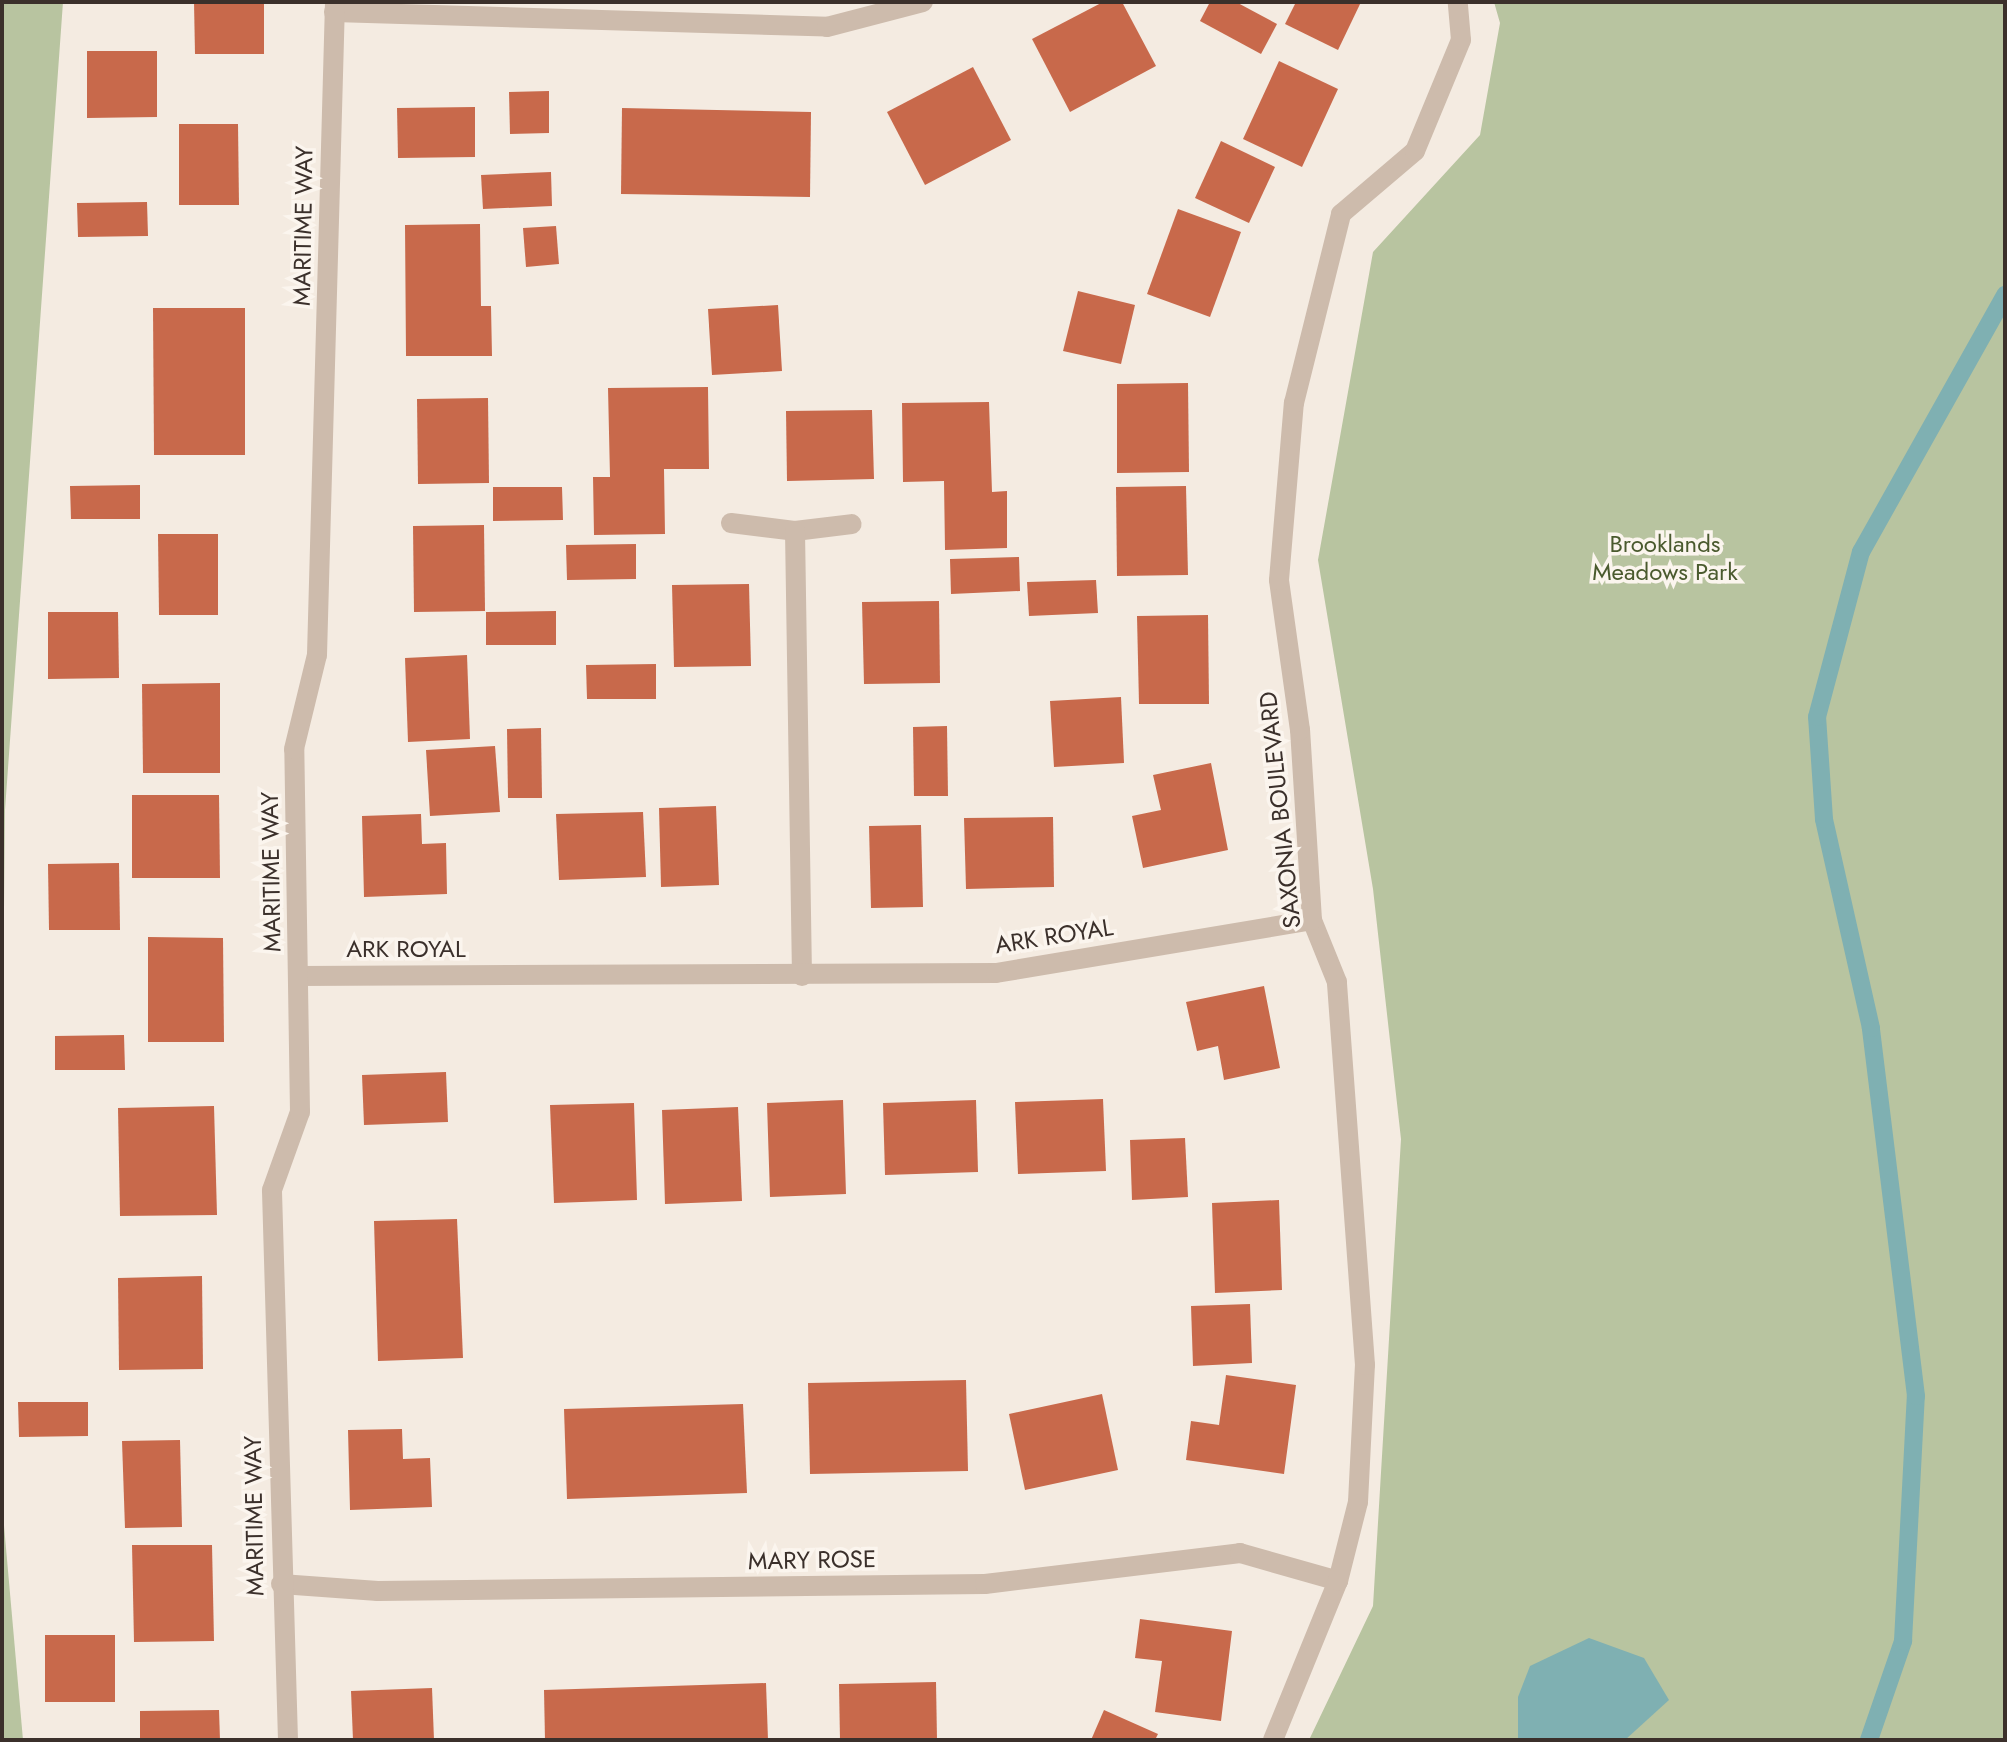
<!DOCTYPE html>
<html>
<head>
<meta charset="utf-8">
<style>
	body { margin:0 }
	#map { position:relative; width:2007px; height:1742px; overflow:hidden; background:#f4ebe1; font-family:Jost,sans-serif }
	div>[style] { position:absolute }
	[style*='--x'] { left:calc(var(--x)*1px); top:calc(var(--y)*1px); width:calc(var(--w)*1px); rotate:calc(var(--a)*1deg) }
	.green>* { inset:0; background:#b8c4a0 }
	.water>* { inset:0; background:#7fb0b2 }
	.stream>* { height:18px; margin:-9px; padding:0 9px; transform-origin:9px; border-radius:9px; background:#7fb0b2 }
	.building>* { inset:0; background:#c8694b }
	.minor>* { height:20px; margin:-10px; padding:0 10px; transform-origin:10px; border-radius:10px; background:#cdbbac }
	span { translate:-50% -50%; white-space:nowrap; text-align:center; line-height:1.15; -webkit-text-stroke:7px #fbf5ee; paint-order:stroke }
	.street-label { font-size:24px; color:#3b302b }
	.park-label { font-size:24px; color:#4a5a2e }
	.frame { position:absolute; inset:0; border:4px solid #3b302b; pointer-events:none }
</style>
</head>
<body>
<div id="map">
	<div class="green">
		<div style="clip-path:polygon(2px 2px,63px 2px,5px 810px,2px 1109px)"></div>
		<div style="clip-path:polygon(1494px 2px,2005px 2px,2005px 1740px,1309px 1740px,1373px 1606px,1401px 1139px,1373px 889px,1318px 560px,1373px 252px,1480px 135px,1500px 23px)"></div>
		<div style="clip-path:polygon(2px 1503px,23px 1740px,2px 1740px)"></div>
	</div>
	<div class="water">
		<div style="clip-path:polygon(1589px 1638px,1644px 1658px,1669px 1700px,1625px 1740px,1518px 1740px,1518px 1697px,1530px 1666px)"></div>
	</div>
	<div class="stream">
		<div style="--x:1869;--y:1740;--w:105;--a:-71"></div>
		<div style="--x:1903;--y:1641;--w:245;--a:-87"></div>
		<div style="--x:1916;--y:1396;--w:371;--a:-97"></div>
		<div style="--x:1871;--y:1028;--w:214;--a:-102.7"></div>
		<div style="--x:1824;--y:819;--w:102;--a:-93.9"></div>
		<div style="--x:1817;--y:717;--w:171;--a:-75.1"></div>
		<div style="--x:1861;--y:552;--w:295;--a:-60.7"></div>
	</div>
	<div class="building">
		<div style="clip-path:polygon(194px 2px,264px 2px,264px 54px,195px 54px)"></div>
		<div style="clip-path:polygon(1103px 2px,1122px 2px,1156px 66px,1070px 112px,1032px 39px)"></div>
		<div style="clip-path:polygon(1210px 2px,1236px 2px,1277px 24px,1261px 54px,1200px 21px)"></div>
		<div style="clip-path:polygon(1296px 2px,1361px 2px,1338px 50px,1285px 24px)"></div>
		<div style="clip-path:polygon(87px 51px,157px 51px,157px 117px,87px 118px)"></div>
		<div style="clip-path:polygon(1279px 61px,1338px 89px,1302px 167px,1243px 139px)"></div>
		<div style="clip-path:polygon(973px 67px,1011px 140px,925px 185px,887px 112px)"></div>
		<div style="clip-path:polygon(549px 91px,549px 133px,510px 134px,509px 92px)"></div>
		<div style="clip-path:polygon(475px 107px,475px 157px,398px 158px,397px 108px)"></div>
		<div style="clip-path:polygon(622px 108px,811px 112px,810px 197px,621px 194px)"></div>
		<div style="clip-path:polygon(179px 124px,238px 124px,239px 205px,179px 205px)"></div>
		<div style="clip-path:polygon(1221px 141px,1275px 167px,1249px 223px,1195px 198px)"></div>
		<div style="clip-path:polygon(551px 172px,552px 206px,483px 209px,481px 175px)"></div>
		<div style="clip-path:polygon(147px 202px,148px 236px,78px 237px,77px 203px)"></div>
		<div style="clip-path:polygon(1178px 209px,1241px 232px,1210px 317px,1147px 294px)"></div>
		<div style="clip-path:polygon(480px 224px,481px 306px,491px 306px,492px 356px,406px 356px,405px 225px)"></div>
		<div style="clip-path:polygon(556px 226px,559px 264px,526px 267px,523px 228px)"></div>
		<div style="clip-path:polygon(1078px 291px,1135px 305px,1121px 364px,1063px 351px)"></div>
		<div style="clip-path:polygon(778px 305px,782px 371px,712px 375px,708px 309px)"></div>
		<div style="clip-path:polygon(153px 308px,245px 308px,245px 455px,154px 455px)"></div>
		<div style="clip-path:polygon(1188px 383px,1189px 472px,1117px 473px,1117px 384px)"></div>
		<div style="clip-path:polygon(708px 387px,709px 469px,664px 469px,665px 534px,594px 535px,593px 477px,610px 477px,608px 388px)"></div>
		<div style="clip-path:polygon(488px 398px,489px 483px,418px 484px,417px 399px)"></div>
		<div style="clip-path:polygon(989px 402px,992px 492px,1007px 491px,1007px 548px,945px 550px,944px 481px,903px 482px,902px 403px)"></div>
		<div style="clip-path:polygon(872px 410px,874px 479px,787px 481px,786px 411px)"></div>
		<div style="clip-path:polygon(140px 485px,140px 519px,71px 519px,70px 486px)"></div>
		<div style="clip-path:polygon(1186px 486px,1188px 575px,1117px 576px,1116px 487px)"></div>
		<div style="clip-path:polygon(493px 487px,562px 487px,563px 520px,493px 521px)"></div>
		<div style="clip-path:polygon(484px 525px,485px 611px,414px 612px,413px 526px)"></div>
		<div style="clip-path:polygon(158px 534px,218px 534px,218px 615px,159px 615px)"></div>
		<div style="clip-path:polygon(636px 544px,636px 579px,567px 580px,566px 545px)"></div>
		<div style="clip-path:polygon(1019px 557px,1020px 591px,951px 594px,950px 559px)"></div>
		<div style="clip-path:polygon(1096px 580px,1098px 613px,1029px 616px,1027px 582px)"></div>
		<div style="clip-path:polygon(749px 584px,751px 666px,674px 667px,672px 585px)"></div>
		<div style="clip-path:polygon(939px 601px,940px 683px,864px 684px,862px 602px)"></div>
		<div style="clip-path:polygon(556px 611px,556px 645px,486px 645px,486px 612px)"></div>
		<div style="clip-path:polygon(48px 612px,118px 612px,119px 678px,48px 679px)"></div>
		<div style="clip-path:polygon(1208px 615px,1209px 704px,1139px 704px,1137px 616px)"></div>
		<div style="clip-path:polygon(467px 655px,470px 739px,408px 742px,405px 658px)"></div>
		<div style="clip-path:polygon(656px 664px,656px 699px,587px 699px,586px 665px)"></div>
		<div style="clip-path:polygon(220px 683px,220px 773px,143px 773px,142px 684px)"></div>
		<div style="clip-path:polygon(1121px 697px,1124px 763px,1054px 767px,1050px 701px)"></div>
		<div style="clip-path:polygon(947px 726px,948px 796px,914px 796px,913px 727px)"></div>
		<div style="clip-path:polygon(541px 728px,542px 798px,508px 798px,507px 729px)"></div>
		<div style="clip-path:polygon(495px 746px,500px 812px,430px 816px,426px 750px)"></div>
		<div style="clip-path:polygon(1211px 763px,1228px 850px,1143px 868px,1132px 816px,1161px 810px,1153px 775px)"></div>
		<div style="clip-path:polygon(132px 795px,219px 795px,220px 878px,132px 878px)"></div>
		<div style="clip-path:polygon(716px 806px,719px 885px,661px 887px,659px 808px)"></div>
		<div style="clip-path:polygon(643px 812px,646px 877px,559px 880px,556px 814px)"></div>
		<div style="clip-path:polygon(421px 814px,422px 844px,446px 843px,447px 894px,364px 897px,362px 816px)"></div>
		<div style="clip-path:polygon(1053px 817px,1054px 887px,966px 889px,964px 818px)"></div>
		<div style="clip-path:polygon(921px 825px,923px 907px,871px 908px,869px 826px)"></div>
		<div style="clip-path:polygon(119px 863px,120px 930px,49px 930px,48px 864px)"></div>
		<div style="clip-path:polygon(148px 937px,223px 938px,224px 1042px,148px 1042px)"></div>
		<div style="clip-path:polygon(1264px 986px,1280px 1068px,1224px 1080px,1218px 1046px,1197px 1051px,1186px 1002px)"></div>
		<div style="clip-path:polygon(124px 1035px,125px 1070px,55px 1070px,55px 1036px)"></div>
		<div style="clip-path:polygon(446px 1072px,448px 1122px,364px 1125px,362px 1075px)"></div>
		<div style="clip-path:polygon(1103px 1099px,1106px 1171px,1018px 1174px,1015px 1102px)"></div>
		<div style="clip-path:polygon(843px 1100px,846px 1194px,770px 1197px,767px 1103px)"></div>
		<div style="clip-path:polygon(976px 1100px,978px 1172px,885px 1175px,883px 1103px)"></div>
		<div style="clip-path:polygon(634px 1103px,637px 1200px,554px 1203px,550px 1105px)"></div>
		<div style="clip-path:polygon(214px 1106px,217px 1215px,120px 1216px,118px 1108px)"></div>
		<div style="clip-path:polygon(738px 1107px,742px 1201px,665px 1204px,662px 1110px)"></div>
		<div style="clip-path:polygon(1185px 1138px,1188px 1197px,1132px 1200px,1130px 1140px)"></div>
		<div style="clip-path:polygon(1279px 1200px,1282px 1290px,1215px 1293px,1212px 1203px)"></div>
		<div style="clip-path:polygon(457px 1219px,463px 1358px,378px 1361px,374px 1221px)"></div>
		<div style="clip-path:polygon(202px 1276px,203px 1369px,119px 1370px,118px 1278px)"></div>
		<div style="clip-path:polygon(1250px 1304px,1252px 1363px,1193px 1366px,1191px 1306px)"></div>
		<div style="clip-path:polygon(1226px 1375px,1296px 1385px,1284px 1474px,1186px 1460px,1191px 1421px,1219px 1425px)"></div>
		<div style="clip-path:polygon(966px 1380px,968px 1471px,810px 1474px,808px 1383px)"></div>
		<div style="clip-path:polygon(1102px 1394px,1118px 1470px,1025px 1490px,1009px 1414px)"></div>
		<div style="clip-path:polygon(18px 1402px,88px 1402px,88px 1436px,19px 1437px)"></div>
		<div style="clip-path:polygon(743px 1404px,747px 1493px,567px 1499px,564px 1409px)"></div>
		<div style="clip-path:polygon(402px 1429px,403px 1459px,430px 1458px,432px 1507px,350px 1510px,348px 1430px)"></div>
		<div style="clip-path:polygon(180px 1440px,182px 1527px,125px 1528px,122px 1441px)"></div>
		<div style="clip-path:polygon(132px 1545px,212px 1545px,214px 1641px,134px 1642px)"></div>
		<div style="clip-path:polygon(1140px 1619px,1232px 1631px,1221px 1721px,1155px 1712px,1162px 1661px,1135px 1658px)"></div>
		<div style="clip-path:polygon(45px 1635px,115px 1635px,115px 1702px,45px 1702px)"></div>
		<div style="clip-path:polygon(936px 1682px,937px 1740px,840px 1740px,839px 1684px)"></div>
		<div style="clip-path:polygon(766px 1683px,768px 1740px,545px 1740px,544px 1690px)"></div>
		<div style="clip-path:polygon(432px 1688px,434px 1740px,353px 1740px,351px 1691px)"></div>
		<div style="clip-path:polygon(219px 1710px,220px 1740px,140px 1740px,140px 1711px)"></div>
		<div style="clip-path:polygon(1104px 1710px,1158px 1734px,1155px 1740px,1091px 1740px)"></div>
	</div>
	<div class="minor">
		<div style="--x:334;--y:12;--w:493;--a:1.7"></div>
		<div style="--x:827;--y:27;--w:99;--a:-14.6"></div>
		<div style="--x:731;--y:523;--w:64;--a:7.1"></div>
		<div style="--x:795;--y:531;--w:57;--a:-7"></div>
		<div style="--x:795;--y:531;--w:445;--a:89.1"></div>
		<div style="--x:299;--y:976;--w:697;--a:-0.25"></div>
		<div style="--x:996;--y:973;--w:320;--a:-9.5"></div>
		<div style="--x:281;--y:1584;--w:97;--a:4.1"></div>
		<div style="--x:378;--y:1591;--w:607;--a:-0.66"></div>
		<div style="--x:985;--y:1584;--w:257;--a:-6.9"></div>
		<div style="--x:1240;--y:1553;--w:102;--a:15.9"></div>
		<div style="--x:288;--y:1740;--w:550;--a:-91.67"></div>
		<div style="--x:272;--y:1190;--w:83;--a:-70.3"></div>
		<div style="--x:300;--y:1112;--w:363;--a:-90.9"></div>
		<div style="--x:294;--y:749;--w:97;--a:-76.3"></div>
		<div style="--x:317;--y:655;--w:653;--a:-88.42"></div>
		<div style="--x:1273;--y:1740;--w:172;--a:-67.8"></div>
		<div style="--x:1338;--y:1581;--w:81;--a:-75.8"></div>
		<div style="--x:1358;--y:1502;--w:137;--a:-87.1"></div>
		<div style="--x:1365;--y:1365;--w:384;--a:-94.2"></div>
		<div style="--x:1337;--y:982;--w:67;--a:-112"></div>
		<div style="--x:1312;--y:920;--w:190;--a:-93.6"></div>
		<div style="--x:1300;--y:730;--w:151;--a:-98"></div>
		<div style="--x:1279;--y:580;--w:178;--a:-85.2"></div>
		<div style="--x:1294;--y:403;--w:195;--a:-76"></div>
		<div style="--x:1341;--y:214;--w:97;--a:-40.4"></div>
		<div style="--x:1415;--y:151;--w:120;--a:-67.5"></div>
		<div style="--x:1461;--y:40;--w:38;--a:-95"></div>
	</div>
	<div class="street-label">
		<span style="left:303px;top:226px;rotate:-89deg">MARITIME WAY</span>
		<span style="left:1280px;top:810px;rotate:-96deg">SAXONIA BOULEVARD</span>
		<span style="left:271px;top:872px;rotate:-91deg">MARITIME WAY</span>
		<span style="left:1054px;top:936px;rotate:-9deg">ARK ROYAL</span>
		<span style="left:406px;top:949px">ARK ROYAL</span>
		<span style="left:254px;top:1516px;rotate:-91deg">MARITIME WAY</span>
		<span style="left:812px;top:1560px;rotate:-1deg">MARY ROSE</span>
	</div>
	<div class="park-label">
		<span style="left:1665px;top:558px">Brooklands<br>Meadows Park</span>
	</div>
	<div class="frame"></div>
</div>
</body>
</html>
